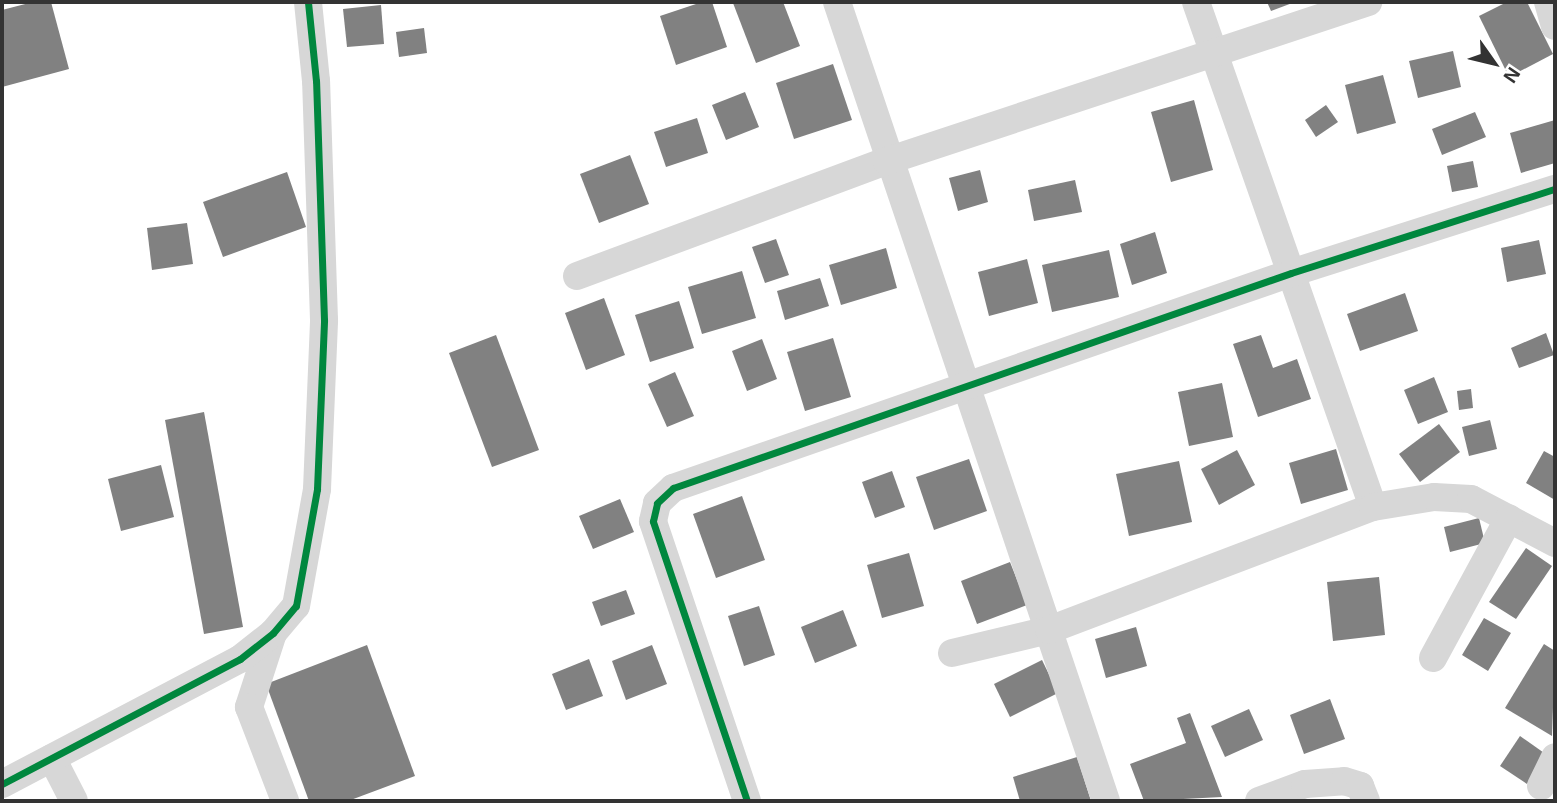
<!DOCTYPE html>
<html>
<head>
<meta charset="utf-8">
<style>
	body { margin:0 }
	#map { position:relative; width:1557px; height:803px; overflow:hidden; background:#fff; font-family:Helvetica,sans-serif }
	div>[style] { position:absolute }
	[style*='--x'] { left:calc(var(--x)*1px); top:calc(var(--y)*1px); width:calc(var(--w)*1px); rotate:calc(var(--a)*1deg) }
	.building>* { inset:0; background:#818181 }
	.street>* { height:28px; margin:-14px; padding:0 14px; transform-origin:14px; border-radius:14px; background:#d7d7d7 }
	.cycleway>* { height:7px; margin:-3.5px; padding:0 3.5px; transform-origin:3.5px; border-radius:3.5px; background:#00873e }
	span { translate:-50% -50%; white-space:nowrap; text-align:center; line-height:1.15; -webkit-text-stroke:7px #fff; paint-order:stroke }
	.frame { position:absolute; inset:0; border:4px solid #333; pointer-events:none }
	.north { position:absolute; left:1459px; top:28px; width:70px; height:70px; -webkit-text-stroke:5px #fff; paint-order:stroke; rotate:124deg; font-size:19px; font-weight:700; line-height:28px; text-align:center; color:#333 }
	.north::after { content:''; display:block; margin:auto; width:24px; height:32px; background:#333; clip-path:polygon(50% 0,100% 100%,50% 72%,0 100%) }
</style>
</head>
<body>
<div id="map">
	<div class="building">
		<div style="clip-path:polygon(33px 2px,51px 2px,69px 69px,2px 87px,2px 10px)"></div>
		<div style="clip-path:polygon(702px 2px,712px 2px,727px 47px,676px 65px,660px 16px)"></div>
		<div style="clip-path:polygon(783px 2px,800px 46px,756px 63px,733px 3px)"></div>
		<div style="clip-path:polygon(1267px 2px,1295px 2px,1271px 11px)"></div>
		<div style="clip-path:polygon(1507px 2px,1527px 2px,1553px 54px,1509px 77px,1479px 16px)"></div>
		<div style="clip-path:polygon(381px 5px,384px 44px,347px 47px,343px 9px)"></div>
		<div style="clip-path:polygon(424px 28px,427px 53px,399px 57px,396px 32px)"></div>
		<div style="clip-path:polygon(1453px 51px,1461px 87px,1418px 98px,1409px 61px)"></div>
		<div style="clip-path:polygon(833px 64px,852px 120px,794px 139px,776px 83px)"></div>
		<div style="clip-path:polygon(1383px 75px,1396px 123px,1357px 134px,1345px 85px)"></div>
		<div style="clip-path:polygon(745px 92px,759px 127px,726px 140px,712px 105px)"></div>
		<div style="clip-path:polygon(1194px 100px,1213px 170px,1171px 182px,1151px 112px)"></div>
		<div style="clip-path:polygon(1326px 105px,1338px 122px,1316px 137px,1305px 120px)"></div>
		<div style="clip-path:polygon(1475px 112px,1486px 137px,1442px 155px,1432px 129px)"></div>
		<div style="clip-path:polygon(697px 118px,708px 153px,666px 167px,654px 132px)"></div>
		<div style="clip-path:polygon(1555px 120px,1555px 163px,1521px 173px,1510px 133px)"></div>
		<div style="clip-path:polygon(630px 155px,649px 204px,599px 223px,580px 174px)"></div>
		<div style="clip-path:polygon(1473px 161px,1478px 187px,1452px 192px,1447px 166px)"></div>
		<div style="clip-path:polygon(980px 170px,988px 202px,958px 211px,949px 178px)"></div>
		<div style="clip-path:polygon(287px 172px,306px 227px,223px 257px,203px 202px)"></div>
		<div style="clip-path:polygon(1075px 180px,1082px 212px,1034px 221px,1028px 190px)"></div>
		<div style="clip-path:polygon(187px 223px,193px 264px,152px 270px,147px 228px)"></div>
		<div style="clip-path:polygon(1155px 232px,1167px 273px,1132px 285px,1120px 244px)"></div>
		<div style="clip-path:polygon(776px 239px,789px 275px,765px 283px,752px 247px)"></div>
		<div style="clip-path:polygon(1539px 240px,1546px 274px,1507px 282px,1501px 248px)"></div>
		<div style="clip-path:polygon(886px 248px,897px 288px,841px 305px,829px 265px)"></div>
		<div style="clip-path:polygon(1109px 250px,1119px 297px,1052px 312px,1042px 265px)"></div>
		<div style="clip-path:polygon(1027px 259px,1038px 303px,989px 316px,978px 272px)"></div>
		<div style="clip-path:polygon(742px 271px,756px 318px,702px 334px,688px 287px)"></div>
		<div style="clip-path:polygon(820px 278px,829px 306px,785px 320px,777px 291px)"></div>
		<div style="clip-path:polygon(1405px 293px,1418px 331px,1360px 351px,1347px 314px)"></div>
		<div style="clip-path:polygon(604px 298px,625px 355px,586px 370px,565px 313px)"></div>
		<div style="clip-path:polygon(679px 301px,694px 348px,650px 362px,635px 315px)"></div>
		<div style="clip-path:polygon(1546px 333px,1554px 355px,1519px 368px,1511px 348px)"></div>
		<div style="clip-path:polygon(496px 335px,539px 450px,492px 467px,449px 353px)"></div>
		<div style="clip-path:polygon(1261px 335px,1273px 368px,1297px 359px,1311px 399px,1258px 417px,1233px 344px)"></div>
		<div style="clip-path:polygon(833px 338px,851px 397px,805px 411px,787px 352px)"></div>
		<div style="clip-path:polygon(762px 339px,777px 379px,747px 391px,732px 351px)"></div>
		<div style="clip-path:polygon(675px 372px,694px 416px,667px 427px,648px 384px)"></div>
		<div style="clip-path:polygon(1434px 377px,1448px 412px,1418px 424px,1404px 390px)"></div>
		<div style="clip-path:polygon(1222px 383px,1233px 437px,1189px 446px,1178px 392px)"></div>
		<div style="clip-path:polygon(1471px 389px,1473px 408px,1459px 410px,1457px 391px)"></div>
		<div style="clip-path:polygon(204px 412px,243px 627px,204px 634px,165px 420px)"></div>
		<div style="clip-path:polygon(1490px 420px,1497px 449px,1469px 456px,1462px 427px)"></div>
		<div style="clip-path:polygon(1439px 424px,1460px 452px,1420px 482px,1399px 454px)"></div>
		<div style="clip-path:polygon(1336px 449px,1348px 490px,1301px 504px,1289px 463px)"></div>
		<div style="clip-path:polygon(1237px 450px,1255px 485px,1219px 505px,1201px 469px)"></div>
		<div style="clip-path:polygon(1544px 451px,1555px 457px,1555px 500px,1526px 483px)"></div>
		<div style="clip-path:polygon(969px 459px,987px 511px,934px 530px,916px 477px)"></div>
		<div style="clip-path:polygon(1179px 461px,1192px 522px,1129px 536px,1116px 474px)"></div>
		<div style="clip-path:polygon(161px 465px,174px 517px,121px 531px,108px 479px)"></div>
		<div style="clip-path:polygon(892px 471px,905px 507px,875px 518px,862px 482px)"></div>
		<div style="clip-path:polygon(742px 496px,765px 560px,716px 578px,693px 514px)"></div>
		<div style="clip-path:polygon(620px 499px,634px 532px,593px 549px,579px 516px)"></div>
		<div style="clip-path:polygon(1479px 518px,1485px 543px,1450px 552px,1444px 527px)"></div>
		<div style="clip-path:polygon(1526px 548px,1552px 566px,1516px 619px,1489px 602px)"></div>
		<div style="clip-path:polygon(909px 553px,924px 606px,882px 618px,867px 565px)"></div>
		<div style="clip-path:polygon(1010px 562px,1027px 605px,977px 624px,961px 581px)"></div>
		<div style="clip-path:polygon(1379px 577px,1385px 635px,1333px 641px,1327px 582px)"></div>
		<div style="clip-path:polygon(626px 590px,635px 614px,601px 626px,592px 602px)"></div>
		<div style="clip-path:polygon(759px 606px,775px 655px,744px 666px,728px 616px)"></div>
		<div style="clip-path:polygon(843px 610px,857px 646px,815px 663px,801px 627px)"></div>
		<div style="clip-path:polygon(1484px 618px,1511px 633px,1488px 671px,1462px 655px)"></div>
		<div style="clip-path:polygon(1136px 627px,1147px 666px,1106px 678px,1095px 639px)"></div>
		<div style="clip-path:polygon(1544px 644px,1555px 651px,1552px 736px,1505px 708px)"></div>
		<div style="clip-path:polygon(367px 645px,415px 776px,348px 801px,309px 801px,266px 684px)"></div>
		<div style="clip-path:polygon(652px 645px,667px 684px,626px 700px,612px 661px)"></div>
		<div style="clip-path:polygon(589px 659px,603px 696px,566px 710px,552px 674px)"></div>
		<div style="clip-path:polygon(1042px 660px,1058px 693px,1010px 717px,994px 684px)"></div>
		<div style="clip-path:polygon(1330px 699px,1345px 739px,1304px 754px,1290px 715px)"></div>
		<div style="clip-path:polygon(1249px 709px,1263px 740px,1225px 757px,1211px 726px)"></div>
		<div style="clip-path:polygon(1190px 713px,1222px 797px,1144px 801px,1130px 764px,1186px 743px,1177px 718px)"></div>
		<div style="clip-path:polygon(1520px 736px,1547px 755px,1527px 784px,1500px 766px)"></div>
		<div style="clip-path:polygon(1077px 757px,1091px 801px,1020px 801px,1013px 777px)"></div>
	</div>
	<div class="street">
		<div style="--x:837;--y:2;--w:843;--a:71.39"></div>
		<div style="--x:1196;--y:2;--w:535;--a:70.68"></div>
		<div style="--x:1548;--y:2;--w:25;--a:74"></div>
		<div style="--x:577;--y:276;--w:331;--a:-20.4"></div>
		<div style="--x:887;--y:161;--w:507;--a:-18.29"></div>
		<div style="--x:273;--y:633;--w:78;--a:108"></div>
		<div style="--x:249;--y:707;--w:101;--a:69"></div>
		<div style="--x:952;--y:653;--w:100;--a:-13.3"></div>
		<div style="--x:1049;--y:630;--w:347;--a:-20.8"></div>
		<div style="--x:1373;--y:507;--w:62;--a:-9.3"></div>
		<div style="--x:1434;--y:497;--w:37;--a:3"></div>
		<div style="--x:1471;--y:499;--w:95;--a:27.6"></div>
		<div style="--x:1433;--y:658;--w:159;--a:-61.5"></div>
		<div style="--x:52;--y:758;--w:48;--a:62.9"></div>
		<div style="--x:2;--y:784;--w:269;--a:-27.7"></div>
		<div style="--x:240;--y:659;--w:42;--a:-38.2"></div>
		<div style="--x:273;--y:633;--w:35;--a:-50"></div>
		<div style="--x:296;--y:606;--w:119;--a:-79.8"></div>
		<div style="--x:317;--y:489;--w:169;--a:-87.6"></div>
		<div style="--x:324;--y:320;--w:239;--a:-91.9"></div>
		<div style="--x:316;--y:81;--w:79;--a:-95.8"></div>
		<div style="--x:1541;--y:786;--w:32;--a:-64"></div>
		<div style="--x:747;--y:801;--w:295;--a:-108.6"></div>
		<div style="--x:653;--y:521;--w:18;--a:-77"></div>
		<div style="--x:657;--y:503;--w:22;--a:-43"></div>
		<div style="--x:673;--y:488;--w:654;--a:-19.18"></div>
		<div style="--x:1291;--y:273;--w:277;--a:-17.7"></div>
		<div style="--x:1259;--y:801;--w:49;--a:-20.3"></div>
		<div style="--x:1305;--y:784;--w:39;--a:-4"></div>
		<div style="--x:1344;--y:781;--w:17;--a:17"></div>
		<div style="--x:1360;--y:786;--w:16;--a:68"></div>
	</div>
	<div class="cycleway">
		<div style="--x:2;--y:784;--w:269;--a:-27.7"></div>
		<div style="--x:240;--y:659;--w:42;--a:-38.2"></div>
		<div style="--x:273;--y:633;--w:35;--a:-50"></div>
		<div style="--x:296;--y:606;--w:119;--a:-79.8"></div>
		<div style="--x:317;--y:489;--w:169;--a:-87.6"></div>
		<div style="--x:324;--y:320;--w:239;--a:-91.9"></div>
		<div style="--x:316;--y:81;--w:79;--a:-95.8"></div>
		<div style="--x:747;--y:801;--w:295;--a:-108.6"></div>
		<div style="--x:653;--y:521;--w:18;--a:-77"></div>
		<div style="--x:657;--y:503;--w:22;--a:-43"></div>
		<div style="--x:673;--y:488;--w:654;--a:-19.18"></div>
		<div style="--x:1291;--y:273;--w:277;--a:-17.7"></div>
	</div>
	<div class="frame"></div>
	<div class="north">N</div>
</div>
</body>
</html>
